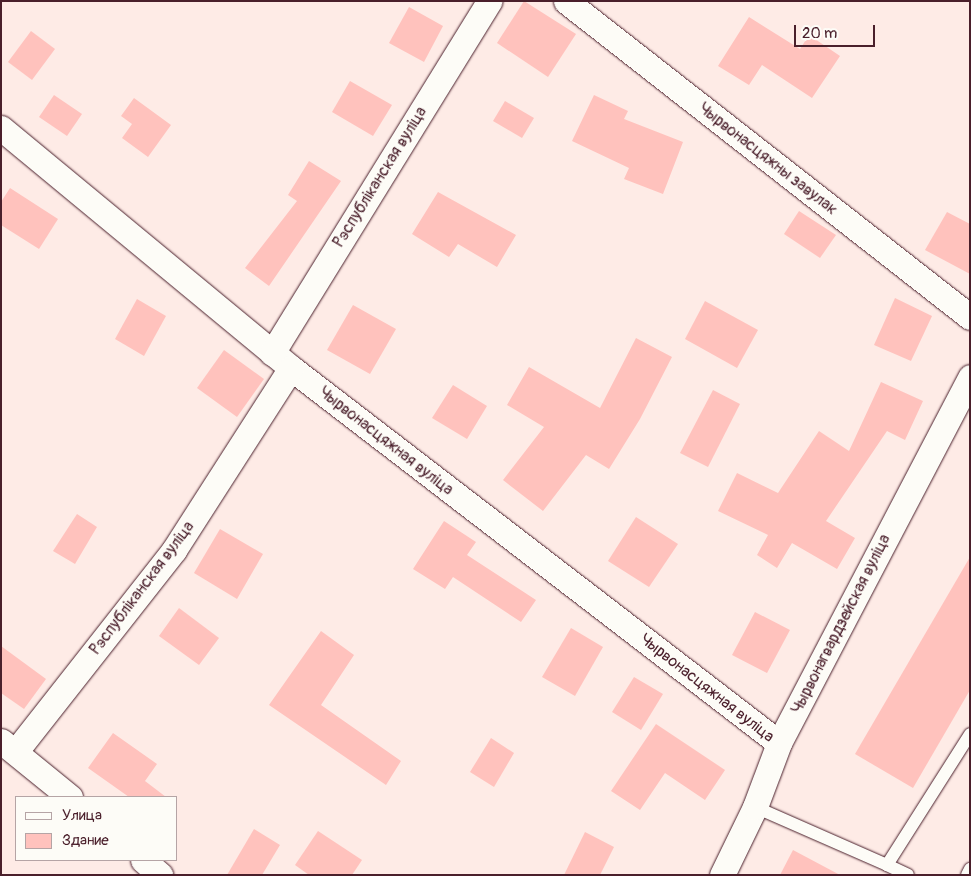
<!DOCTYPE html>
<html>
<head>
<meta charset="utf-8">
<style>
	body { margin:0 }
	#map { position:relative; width:971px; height:876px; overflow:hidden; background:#feebe6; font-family:Pangolin,sans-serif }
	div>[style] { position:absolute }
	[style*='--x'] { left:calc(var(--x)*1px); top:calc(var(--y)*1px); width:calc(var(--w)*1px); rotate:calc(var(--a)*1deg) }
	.building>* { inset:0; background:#ffc2bd }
	.roads { filter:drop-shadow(0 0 1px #4a1f2b) drop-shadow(0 0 1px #4a1f2b) }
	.service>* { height:12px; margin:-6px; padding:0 6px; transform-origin:6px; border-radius:6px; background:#fdfcf7 }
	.minor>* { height:25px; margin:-12.5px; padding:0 12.5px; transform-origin:12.5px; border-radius:12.5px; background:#fdfcf7 }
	span { translate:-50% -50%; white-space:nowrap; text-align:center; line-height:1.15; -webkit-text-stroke:4.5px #fdfcf7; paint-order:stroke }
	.street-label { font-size:16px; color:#4a1f2b }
	.frame { position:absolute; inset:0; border:2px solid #4a1f2b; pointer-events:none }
	.legend { position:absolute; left:15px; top:796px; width:162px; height:65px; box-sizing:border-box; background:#fdfcf7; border:1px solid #b5a4a5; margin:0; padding:6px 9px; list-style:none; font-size:15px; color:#4a1f2b }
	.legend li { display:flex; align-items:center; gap:10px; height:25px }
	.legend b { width:25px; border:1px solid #b5a4a5 }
	.scale { position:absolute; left:794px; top:25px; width:81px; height:22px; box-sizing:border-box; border:2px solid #4a1f2b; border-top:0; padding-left:6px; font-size:15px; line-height:18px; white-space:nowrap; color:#4a1f2b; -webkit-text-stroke:4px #fdfcf7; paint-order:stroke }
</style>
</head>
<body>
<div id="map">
	<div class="building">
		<div style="clip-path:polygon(524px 1px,576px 34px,548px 77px,497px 43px)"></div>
		<div style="clip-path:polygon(409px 7px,443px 26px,424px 62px,389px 43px)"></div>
		<div style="clip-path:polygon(749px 17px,800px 49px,809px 35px,840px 56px,812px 98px,762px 65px,749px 85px,718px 66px)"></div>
		<div style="clip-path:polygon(31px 31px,55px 49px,32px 80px,8px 62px)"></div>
		<div style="clip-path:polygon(350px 81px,392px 105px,373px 136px,332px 112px)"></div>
		<div style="clip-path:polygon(54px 95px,82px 114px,67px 136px,39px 117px)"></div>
		<div style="clip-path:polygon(594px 95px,628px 111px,624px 119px,683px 142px,663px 194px,624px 179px,629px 168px,572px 141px)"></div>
		<div style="clip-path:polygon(134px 98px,171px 125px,148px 157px,122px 138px,132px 124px,121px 116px)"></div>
		<div style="clip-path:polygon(505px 101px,534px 118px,522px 138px,493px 121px)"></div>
		<div style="clip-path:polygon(309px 161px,341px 181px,269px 286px,245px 268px,297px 201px,288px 195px)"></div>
		<div style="clip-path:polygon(10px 188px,58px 219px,39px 249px,1px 225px,1px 202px)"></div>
		<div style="clip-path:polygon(438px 192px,516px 235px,497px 267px,458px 244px,449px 257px,412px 234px)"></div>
		<div style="clip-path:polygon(799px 211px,836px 235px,820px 258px,784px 234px)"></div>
		<div style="clip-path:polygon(947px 212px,970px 224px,970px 274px,925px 250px)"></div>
		<div style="clip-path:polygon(895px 298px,932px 316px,911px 361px,874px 345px)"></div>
		<div style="clip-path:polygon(137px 299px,166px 316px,144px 356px,115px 339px)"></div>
		<div style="clip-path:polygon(705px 301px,758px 330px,737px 368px,685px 339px)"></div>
		<div style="clip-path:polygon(353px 305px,396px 329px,370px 374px,327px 350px)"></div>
		<div style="clip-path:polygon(636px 338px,672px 357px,640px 419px,609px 469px,586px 455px,543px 511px,503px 480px,544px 427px,507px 405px,529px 367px,600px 408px)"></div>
		<div style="clip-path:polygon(224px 350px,264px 379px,237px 417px,197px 388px)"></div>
		<div style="clip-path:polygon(881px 382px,923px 401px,905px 440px,887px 431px,826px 521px,855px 538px,837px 569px,792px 543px,777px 568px,757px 555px,768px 535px,718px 511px,737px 473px,778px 493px,819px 431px,849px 451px)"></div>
		<div style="clip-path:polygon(453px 385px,487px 406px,467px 439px,432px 418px)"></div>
		<div style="clip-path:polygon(713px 390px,740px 404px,708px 467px,680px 453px)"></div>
		<div style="clip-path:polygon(77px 514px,97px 527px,75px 564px,53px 551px)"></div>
		<div style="clip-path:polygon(636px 517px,678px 544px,649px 587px,608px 561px)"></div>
		<div style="clip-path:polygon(444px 521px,476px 542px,467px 555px,536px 600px,521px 622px,453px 577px,445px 589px,413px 569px)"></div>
		<div style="clip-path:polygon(220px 529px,263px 554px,237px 599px,194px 573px)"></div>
		<div style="clip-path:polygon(970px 557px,970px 690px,913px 788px,855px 754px)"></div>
		<div style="clip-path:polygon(179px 608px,219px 638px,199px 665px,159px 636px)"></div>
		<div style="clip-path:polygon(755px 612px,790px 630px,767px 673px,732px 655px)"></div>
		<div style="clip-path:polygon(571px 628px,603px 647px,575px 696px,542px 677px)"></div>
		<div style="clip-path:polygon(321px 631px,354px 655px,321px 705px,401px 761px,386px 785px,269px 705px)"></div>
		<div style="clip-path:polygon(1px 646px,46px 679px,24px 709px,1px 693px)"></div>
		<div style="clip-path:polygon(634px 677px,663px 694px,641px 730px,612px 712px)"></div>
		<div style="clip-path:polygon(656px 724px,725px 770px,705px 800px,665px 773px,640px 810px,611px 791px)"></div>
		<div style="clip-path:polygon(113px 733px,157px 764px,145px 781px,166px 797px,129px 797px,88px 768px)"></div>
		<div style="clip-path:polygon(491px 738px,514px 753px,494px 787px,470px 772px)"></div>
		<div style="clip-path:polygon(254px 829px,280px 845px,262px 875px,227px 875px)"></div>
		<div style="clip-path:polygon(318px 831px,362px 860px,352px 875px,309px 875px,295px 865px)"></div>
		<div style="clip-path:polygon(585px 832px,614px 847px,600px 875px,564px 875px)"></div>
		<div style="clip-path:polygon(793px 850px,840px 875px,780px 875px)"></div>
	</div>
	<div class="roads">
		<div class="service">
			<div style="--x:755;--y:807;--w:144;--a:23.7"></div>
			<div style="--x:887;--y:865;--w:155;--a:-57.6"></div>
			<div style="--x:887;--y:865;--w:23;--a:25"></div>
			<div style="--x:967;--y:875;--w:7;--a:-63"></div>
		</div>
		<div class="minor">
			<div style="--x:566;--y:1;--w:513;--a:38.03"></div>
			<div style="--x:1;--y:128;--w:376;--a:39.6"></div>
			<div style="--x:291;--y:368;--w:615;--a:37.54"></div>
			<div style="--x:272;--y:353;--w:414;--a:-58.3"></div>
			<div style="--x:1;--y:741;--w:89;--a:39.1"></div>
			<div style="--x:16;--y:751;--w:256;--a:-51.8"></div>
			<div style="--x:174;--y:550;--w:216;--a:-57.3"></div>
			<div style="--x:143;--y:860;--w:23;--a:41"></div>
			<div style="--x:722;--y:875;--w:76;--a:-64.1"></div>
			<div style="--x:755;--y:807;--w:68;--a:-69.4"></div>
			<div style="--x:779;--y:743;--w:413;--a:-62.4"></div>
		</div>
	</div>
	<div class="street-label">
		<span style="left:768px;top:159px;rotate:38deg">Чырвонасцяжны завулак</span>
		<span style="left:380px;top:177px;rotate:-58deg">Рэспубліканская вуліца</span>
		<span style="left:386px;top:441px;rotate:38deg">Чырвонасцяжная вуліца</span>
		<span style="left:142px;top:588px;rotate:-53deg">Рэспубліканская вуліца</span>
		<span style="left:841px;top:624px;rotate:-63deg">Чырвонагвардзейская вуліца</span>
		<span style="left:707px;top:688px;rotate:38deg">Чырвонасцяжная вуліца</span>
	</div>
	<div class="frame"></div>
	<ul class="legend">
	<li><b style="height:6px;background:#fdfcf7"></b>Улица</li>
	<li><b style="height:14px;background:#ffc2bd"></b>Здание</li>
	</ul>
	<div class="scale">20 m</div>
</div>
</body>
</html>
